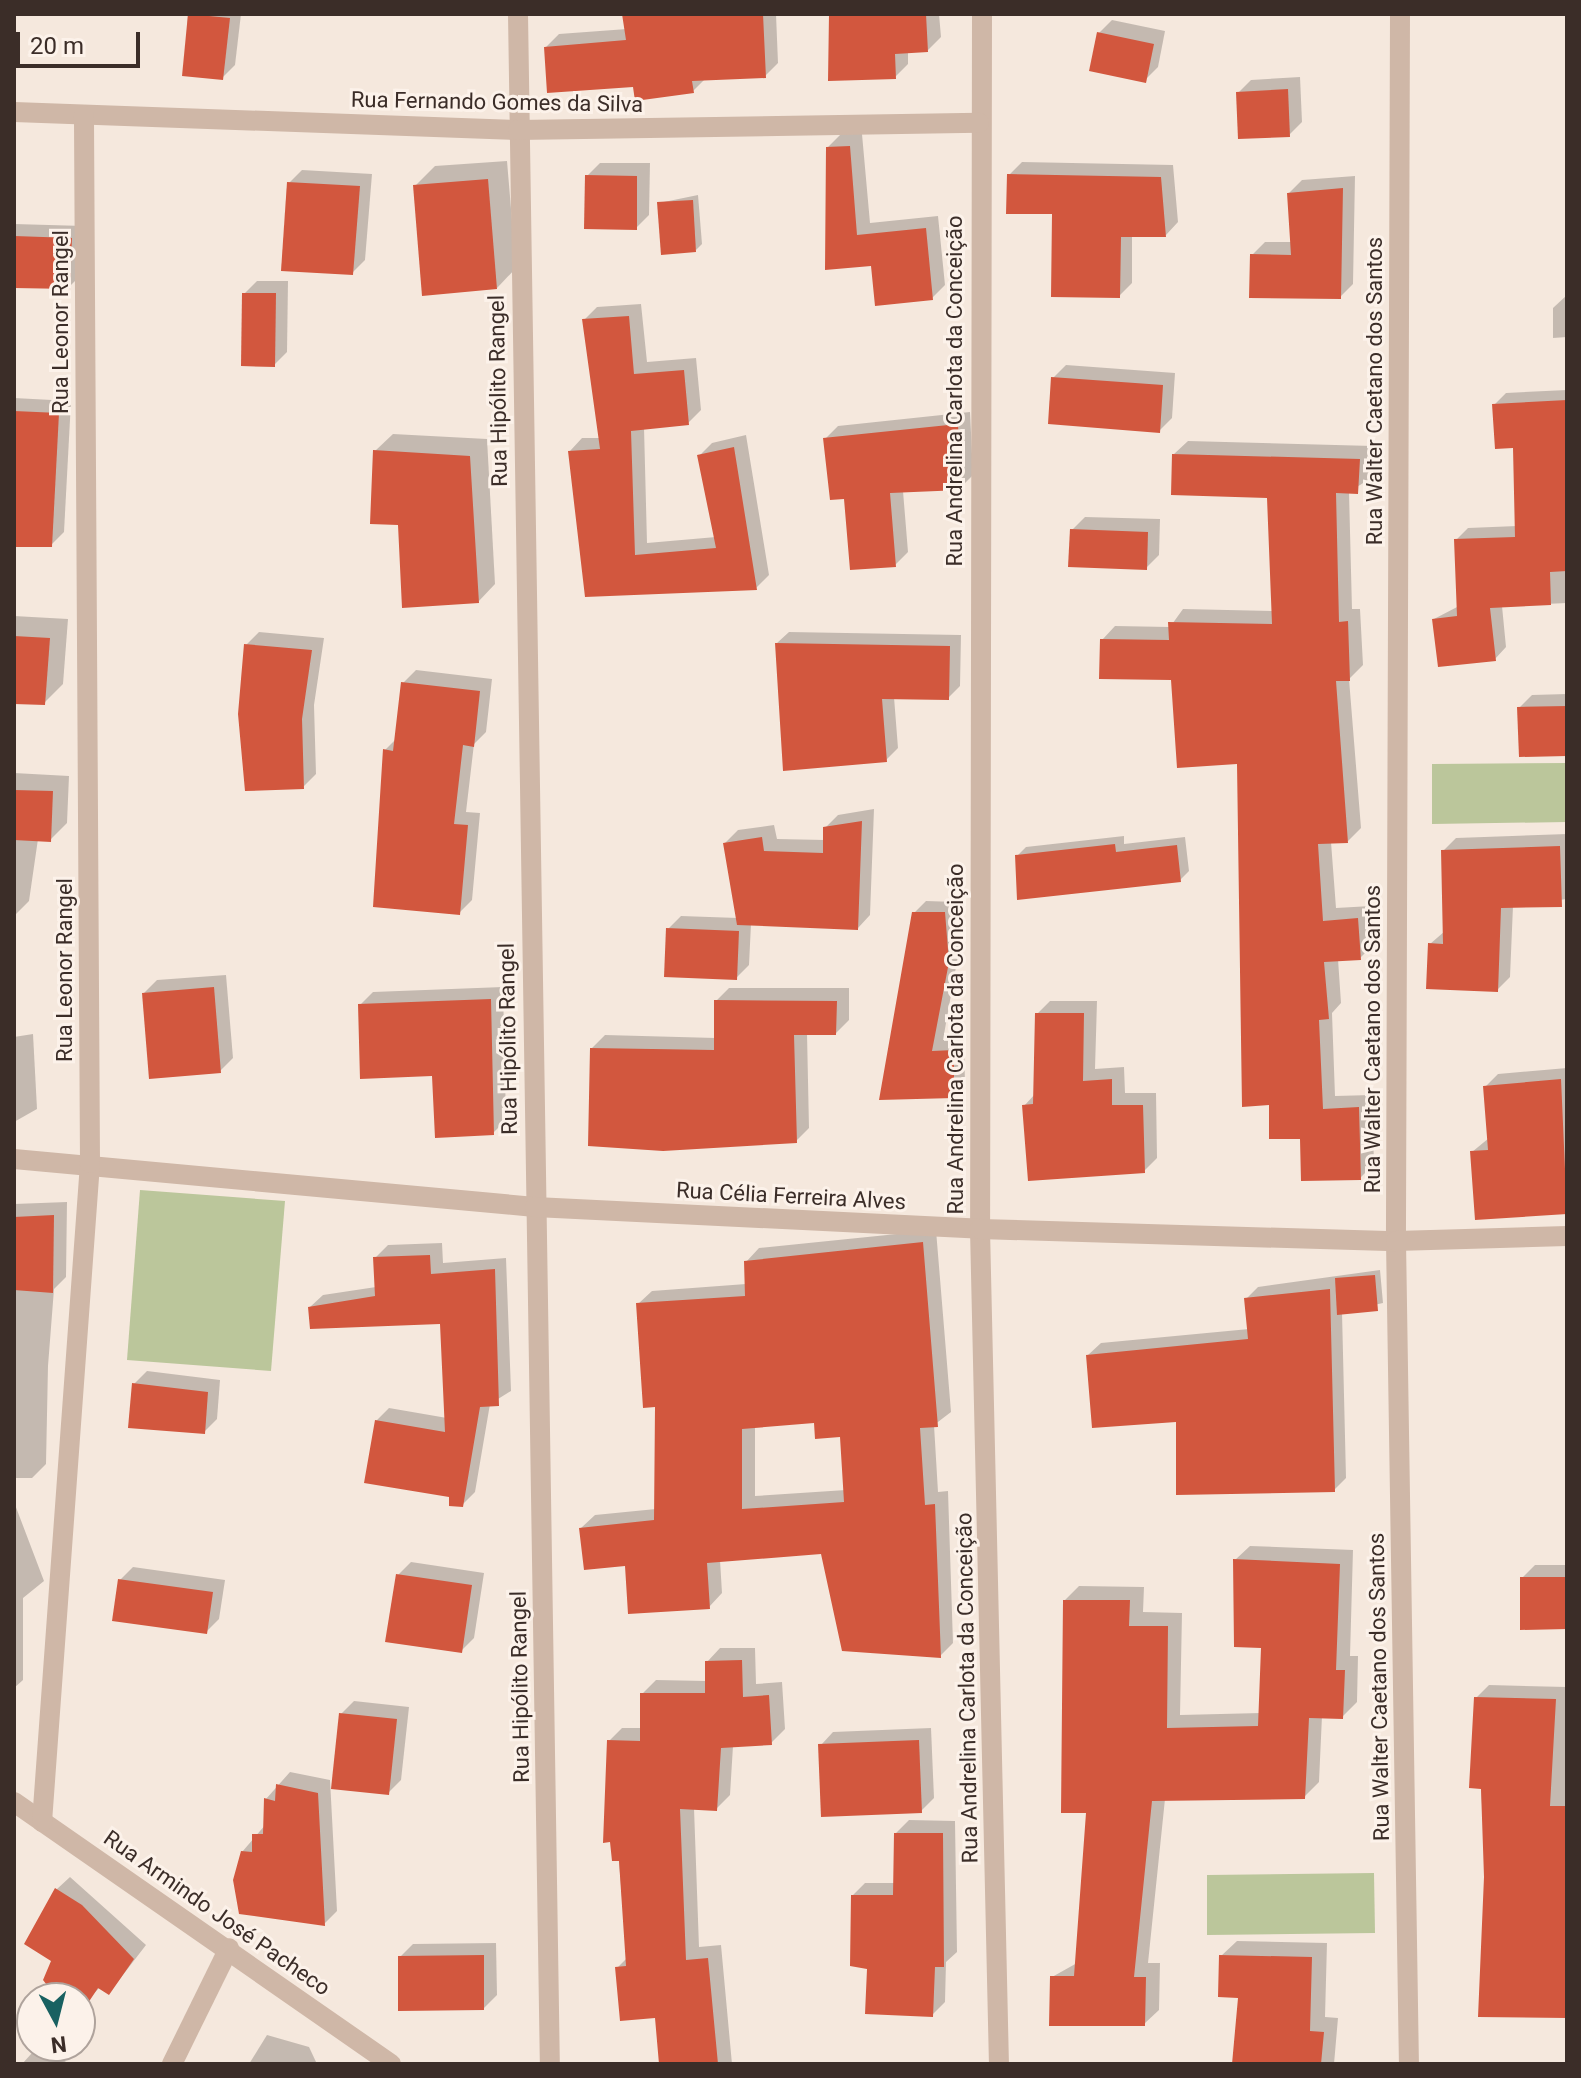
<!DOCTYPE html>
<html>
<head>
<meta charset="utf-8">
<style>
	body { margin:0 }
	#map { position:relative; width:1581px; height:2078px; overflow:hidden; background:#f5e8dd; font-family:Roboto,sans-serif }
	div>[style] { position:absolute }
	[style*='--x'] { left:calc(var(--x)*1px); top:calc(var(--y)*1px); width:calc(var(--w)*1px); rotate:calc(var(--a)*1deg) }
	.green>* { inset:0; background:#bbc69b }
	.shadow>* { inset:0; background:#0003 }
	.building>* { inset:0; background:#d2573e }
	.minor>* { height:20px; margin:-10px; padding:0 10px; transform-origin:10px; border-radius:10px; background:#cfb7a7 }
	span { translate:-50% -50%; white-space:nowrap; text-align:center; line-height:1.15; -webkit-text-stroke:6px #fcf2ea; paint-order:stroke }
	.street-label { font-size:22px; color:#3b2d28 }
	.frame { position:absolute; inset:0; border:16px solid #3b2d28; pointer-events:none }
	.north { position:absolute; left:16px; top:1982px; width:80px; height:80px; box-sizing:border-box; background:#fcf2ea; border:2px solid #afa39c; border-radius:50%; rotate:173deg; font-size:22px; font-weight:700; line-height:32px; text-align:center; color:#3b2d28 }
	.north::after { content:''; display:block; margin:auto; width:28px; height:36px; background:#196161; clip-path:polygon(50% 0,100% 100%,50% 72%,0 100%) }
	.scale { position:absolute; left:16px; top:32px; width:124px; height:36px; box-sizing:border-box; border:4px solid #3b2d28; border-top:0; padding-left:10px; font-size:24px; line-height:28px; white-space:nowrap; color:#3b2d28; -webkit-text-stroke:6px #fcf2ea; paint-order:stroke }
</style>
</head>
<body>
<div id="map">
	<div class="green">
		<div style="clip-path:polygon(1567px 763px,1567px 822px,1432px 824px,1432px 764px)"></div>
		<div style="clip-path:polygon(140px 1190px,285px 1201px,271px 1371px,127px 1360px)"></div>
		<div style="clip-path:polygon(1374px 1873px,1375px 1933px,1207px 1935px,1207px 1875px)"></div>
	</div>
	<div class="shadow">
		<div style="clip-path:polygon(188px 14px,241px 14px,235px 65px,222px 78px,184px 74px)"></div>
		<div style="clip-path:polygon(624px 14px,776px 14px,778px 63px,765px 76px,705px 79px,693px 91px,634px 85px,546px 47px,559px 34px,627px 29px)"></div>
		<div style="clip-path:polygon(831px 14px,939px 14px,941px 37px,928px 50px,908px 51px,908px 64px,895px 77px)"></div>
		<div style="clip-path:polygon(1112px 20px,1165px 31px,1158px 67px,1145px 80px,1099px 33px)"></div>
		<div style="clip-path:polygon(1300px 77px,1302px 122px,1289px 135px,1238px 93px,1251px 80px)"></div>
		<div style="clip-path:polygon(841px 134px,862px 134px,870px 223px,938px 216px,945px 285px,932px 298px,873px 264px,827px 268px,828px 147px)"></div>
		<div style="clip-path:polygon(507px 161px,516px 268px,497px 288px,415px 186px,435px 166px)"></div>
		<div style="clip-path:polygon(1022px 162px,1173px 165px,1178px 222px,1166px 235px,1132px 235px,1132px 283px,1119px 296px,1054px 212px,1009px 175px)"></div>
		<div style="clip-path:polygon(600px 163px,650px 163px,649px 215px,636px 228px,587px 176px)"></div>
		<div style="clip-path:polygon(302px 170px,372px 174px,365px 260px,352px 273px,289px 183px)"></div>
		<div style="clip-path:polygon(1355px 176px,1353px 284px,1340px 297px,1252px 255px,1265px 242px,1292px 242px,1289px 193px,1302px 180px)"></div>
		<div style="clip-path:polygon(698px 195px,702px 244px,696px 250px,659px 203px)"></div>
		<div style="clip-path:polygon(14px 224px,84px 226px,82px 274px,69px 287px,14px 286px)"></div>
		<div style="clip-path:polygon(257px 281px,288px 281px,287px 352px,274px 365px,244px 294px)"></div>
		<div style="clip-path:polygon(1567px 295px,1567px 337px,1553px 338px,1553px 308px)"></div>
		<div style="clip-path:polygon(641px 304px,647px 362px,696px 358px,701px 410px,688px 423px,644px 427px,647px 543px,716px 537px,699px 456px,712px 443px,746px 435px,769px 575px,756px 588px,587px 595px,570px 451px,582px 438px,601px 438px,584px 320px,597px 307px)"></div>
		<div style="clip-path:polygon(1066px 365px,1175px 373px,1172px 418px,1159px 431px,1053px 378px)"></div>
		<div style="clip-path:polygon(1567px 390px,1567px 603px,1502px 606px,1506px 647px,1495px 659px,1434px 619px,1459px 606px,1456px 540px,1468px 528px,1517px 526px,1515px 446px,1494px 405px,1506px 393px)"></div>
		<div style="clip-path:polygon(14px 398px,71px 401px,64px 532px,51px 545px,14px 545px)"></div>
		<div style="clip-path:polygon(970px 412px,973px 475px,960px 488px,903px 491px,908px 552px,895px 565px,846px 497px,825px 439px,838px 426px)"></div>
		<div style="clip-path:polygon(393px 434px,487px 439px,495px 584px,478px 602px,400px 523px,375px 451px)"></div>
		<div style="clip-path:polygon(1188px 441px,1373px 446px,1371px 478px,1349px 492px,1352px 609px,1360px 609px,1363px 665px,1349px 679px,1361px 828px,1348px 841px,1331px 842px,1336px 908px,1371px 906px,1374px 944px,1360px 958px,1338px 959px,1341px 1003px,1332px 1013px,1335px 1096px,1372px 1095px,1374px 1164px,1360px 1178px,1302px 1137px,1271px 1103px,1239px 762px,1173px 678px,1102px 640px,1115px 626px,1170px 627px,1183px 609px,1273px 611px,1269px 496px,1174px 454px)"></div>
		<div style="clip-path:polygon(1085px 517px,1160px 519px,1159px 555px,1146px 568px,1072px 530px)"></div>
		<div style="clip-path:polygon(14px 616px,68px 619px,63px 684px,44px 703px,14px 702px)"></div>
		<div style="clip-path:polygon(259px 632px,324px 638px,314px 705px,316px 774px,303px 787px,246px 645px)"></div>
		<div style="clip-path:polygon(789px 632px,961px 635px,960px 686px,948px 698px,894px 697px,898px 748px,886px 760px,777px 643px)"></div>
		<div style="clip-path:polygon(416px 670px,492px 679px,486px 732px,474px 744px,466px 812px,480px 813px,472px 900px,459px 913px,385px 750px,396px 739px,403px 683px)"></div>
		<div style="clip-path:polygon(1567px 694px,1567px 754px,1519px 708px,1532px 695px)"></div>
		<div style="clip-path:polygon(14px 773px,69px 776px,67px 823px,50px 840px,38px 839px,29px 901px,14px 916px)"></div>
		<div style="clip-path:polygon(874px 809px,870px 915px,858px 928px,751px 924px,749px 965px,736px 978px,668px 929px,681px 916px,738px 918px,725px 843px,738px 830px,774px 825px,777px 839px,825px 840px,825px 828px,838px 815px)"></div>
		<div style="clip-path:polygon(1567px 834px,1567px 899px,1513px 906px,1510px 977px,1497px 990px,1430px 944px,1445px 931px,1443px 851px,1456px 838px)"></div>
		<div style="clip-path:polygon(1124px 836px,1124px 844px,1185px 837px,1189px 871px,1180px 880px,1017px 856px,1026px 847px)"></div>
		<div style="clip-path:polygon(926px 901px,956px 902px,959px 950px,943px 1040px,964px 1040px,965px 1085px,954px 1096px,881px 1098px,914px 913px)"></div>
		<div style="clip-path:polygon(226px 975px,233px 1058px,220px 1071px,144px 993px,157px 980px)"></div>
		<div style="clip-path:polygon(503px 987px,506px 1120px,493px 1133px,360px 1005px,373px 992px)"></div>
		<div style="clip-path:polygon(729px 988px,849px 988px,849px 1020px,836px 1033px,807px 1033px,809px 1128px,796px 1141px,592px 1048px,605px 1035px,716px 1038px,716px 1001px)"></div>
		<div style="clip-path:polygon(1050px 1001px,1097px 1001px,1095px 1069px,1124px 1067px,1125px 1093px,1156px 1093px,1157px 1158px,1144px 1171px,1024px 1106px,1035px 1094px,1037px 1014px)"></div>
		<div style="clip-path:polygon(33px 1034px,37px 1109px,14px 1122px,14px 1037px)"></div>
		<div style="clip-path:polygon(1567px 1068px,1567px 1212px,1476px 1218px,1472px 1152px,1489px 1138px,1485px 1087px,1498px 1074px)"></div>
		<div style="clip-path:polygon(67px 1202px,66px 1277px,54px 1289px,48px 1366px,46px 1464px,32px 1478px,14px 1478px,14px 1204px)"></div>
		<div style="clip-path:polygon(evenodd,936px 1230px,951px 1412px,934px 1425px,938px 1492px,948px 1491px,953px 1643px,940px 1656px,823px 1552px,720px 1560px,722px 1593px,709px 1607px,627px 1563px,581px 1528px,595px 1515px,656px 1509px,657px 1405px,638px 1304px,652px 1291px,746px 1284px,746px 1262px,759px 1248px,936px 1230px,816px 1420px,842px 1435px,846px 1490px,755px 1496px,755px 1426px,816px 1420px)"></div>
		<div style="clip-path:polygon(442px 1243px,443px 1263px,506px 1258px,511px 1391px,490px 1404px,475px 1492px,462px 1505px,376px 1421px,389px 1408px,447px 1418px,442px 1322px,310px 1307px,323px 1295px,376px 1287px,375px 1258px,388px 1245px)"></div>
		<div style="clip-path:polygon(1380px 1270px,1383px 1303px,1342px 1312px,1346px 1478px,1334px 1490px,1178px 1420px,1088px 1355px,1101px 1343px,1249px 1329px,1246px 1299px,1258px 1287px)"></div>
		<div style="clip-path:polygon(147px 1371px,220px 1380px,217px 1419px,204px 1432px,134px 1384px)"></div>
		<div style="clip-path:polygon(14px 1502px,44px 1581px,23px 1598px,23px 1680px,14px 1688px)"></div>
		<div style="clip-path:polygon(1250px 1546px,1353px 1550px,1350px 1656px,1358px 1656px,1357px 1702px,1342px 1717px,1322px 1716px,1319px 1782px,1304px 1797px,1165px 1799px,1148px 1963px,1160px 1963px,1159px 2010px,1144px 2024px,1052px 1977px,1077px 1963px,1088px 1811px,1065px 1600px,1079px 1586px,1144px 1587px,1143px 1612px,1182px 1613px,1180px 1715px,1261px 1713px,1263px 1646px,1235px 1560px)"></div>
		<div style="clip-path:polygon(411px 1562px,484px 1573px,474px 1638px,461px 1651px,398px 1575px)"></div>
		<div style="clip-path:polygon(1535px 1565px,1567px 1565px,1567px 1627px,1522px 1578px)"></div>
		<div style="clip-path:polygon(133px 1567px,225px 1580px,219px 1619px,206px 1632px,120px 1580px)"></div>
		<div style="clip-path:polygon(720px 1648px,755px 1648px,756px 1684px,782px 1682px,785px 1729px,771px 1743px,733px 1746px,730px 1795px,716px 1809px,694px 1808px,699px 1947px,721px 1945px,732px 2064px,661px 2064px,657px 2016px,617px 1968px,627px 1958px,609px 1741px,622px 1728px,642px 1728px,642px 1694px,656px 1680px,707px 1681px,707px 1662px)"></div>
		<div style="clip-path:polygon(1489px 1685px,1567px 1687px,1567px 2016px,1486px 1877px,1476px 1698px)"></div>
		<div style="clip-path:polygon(354px 1701px,409px 1707px,401px 1780px,388px 1793px,341px 1714px)"></div>
		<div style="clip-path:polygon(931px 1728px,934px 1798px,921px 1811px,821px 1745px,833px 1732px)"></div>
		<div style="clip-path:polygon(290px 1772px,330px 1780px,337px 1911px,324px 1924px,242px 1852px,266px 1824px,266px 1799px)"></div>
		<div style="clip-path:polygon(909px 1820px,955px 1821px,957px 1952px,946px 1962px,945px 2002px,932px 2015px,852px 1896px,865px 1883px,895px 1883px,896px 1833px)"></div>
		<div style="clip-path:polygon(70px 1877px,146px 1945px,109px 1993px,100px 1987px,85px 2003px,54px 1960px,57px 1889px)"></div>
		<div style="clip-path:polygon(1237px 1941px,1327px 1943px,1325px 2017px,1338px 2018px,1334px 2064px,1238px 2064px,1240px 1996px,1221px 1956px)"></div>
		<div style="clip-path:polygon(496px 1943px,497px 1995px,484px 2008px,400px 1957px,413px 1944px)"></div>
		<div style="clip-path:polygon(267px 2035px,309px 2047px,317px 2064px,249px 2064px)"></div>
		<div style="clip-path:polygon(32px 2053px,53px 2053px,69px 2064px,22px 2064px)"></div>
	</div>
	<div class="building">
		<div style="clip-path:polygon(188px 14px,230px 18px,223px 80px,182px 76px)"></div>
		<div style="clip-path:polygon(622px 14px,763px 14px,766px 78px,692px 81px,694px 93px,635px 101px,633px 87px,547px 93px,544px 47px,626px 40px)"></div>
		<div style="clip-path:polygon(829px 14px,926px 14px,928px 52px,895px 54px,896px 79px,828px 81px)"></div>
		<div style="clip-path:polygon(1097px 32px,1154px 44px,1146px 83px,1089px 71px)"></div>
		<div style="clip-path:polygon(1288px 89px,1290px 137px,1238px 139px,1236px 92px)"></div>
		<div style="clip-path:polygon(850px 146px,857px 235px,926px 228px,933px 300px,875px 306px,871px 266px,825px 270px,826px 147px)"></div>
		<div style="clip-path:polygon(1007px 174px,1161px 177px,1166px 237px,1121px 237px,1120px 298px,1051px 297px,1052px 214px,1006px 214px)"></div>
		<div style="clip-path:polygon(585px 175px,637px 176px,637px 230px,584px 229px)"></div>
		<div style="clip-path:polygon(488px 179px,497px 289px,422px 296px,413px 185px)"></div>
		<div style="clip-path:polygon(287px 182px,360px 186px,353px 275px,281px 271px)"></div>
		<div style="clip-path:polygon(1343px 188px,1341px 299px,1249px 298px,1250px 254px,1291px 255px,1287px 193px)"></div>
		<div style="clip-path:polygon(693px 200px,696px 252px,661px 255px,657px 202px)"></div>
		<div style="clip-path:polygon(14px 236px,72px 238px,70px 289px,14px 288px)"></div>
		<div style="clip-path:polygon(242px 293px,276px 293px,275px 367px,241px 366px)"></div>
		<div style="clip-path:polygon(629px 316px,634px 374px,684px 370px,689px 425px,631px 431px,635px 555px,716px 548px,697px 455px,734px 447px,757px 590px,585px 597px,568px 451px,600px 449px,582px 319px)"></div>
		<div style="clip-path:polygon(1051px 377px,1163px 385px,1160px 433px,1048px 424px)"></div>
		<div style="clip-path:polygon(1567px 400px,1567px 571px,1550px 572px,1551px 605px,1490px 608px,1496px 661px,1438px 667px,1432px 619px,1457px 616px,1454px 539px,1515px 537px,1513px 448px,1495px 449px,1492px 404px)"></div>
		<div style="clip-path:polygon(14px 411px,59px 413px,52px 547px,14px 547px)"></div>
		<div style="clip-path:polygon(958px 424px,961px 490px,890px 493px,896px 567px,850px 570px,844px 499px,830px 500px,823px 438px)"></div>
		<div style="clip-path:polygon(373px 450px,470px 456px,479px 603px,402px 608px,398px 525px,370px 524px)"></div>
		<div style="clip-path:polygon(1172px 454px,1360px 459px,1358px 494px,1336px 493px,1339px 622px,1348px 621px,1350px 681px,1336px 681px,1348px 843px,1318px 844px,1323px 921px,1358px 918px,1361px 960px,1324px 962px,1329px 1019px,1319px 1020px,1323px 1109px,1359px 1107px,1361px 1180px,1301px 1181px,1300px 1139px,1269px 1139px,1269px 1105px,1242px 1107px,1237px 764px,1177px 768px,1171px 680px,1099px 679px,1100px 639px,1169px 640px,1168px 622px,1272px 624px,1267px 498px,1171px 495px)"></div>
		<div style="clip-path:polygon(1070px 529px,1148px 532px,1147px 570px,1068px 567px)"></div>
		<div style="clip-path:polygon(14px 636px,50px 638px,45px 705px,14px 704px)"></div>
		<div style="clip-path:polygon(775px 643px,950px 646px,949px 700px,882px 699px,887px 762px,783px 771px)"></div>
		<div style="clip-path:polygon(244px 644px,312px 650px,302px 719px,304px 789px,245px 791px,238px 714px)"></div>
		<div style="clip-path:polygon(401px 682px,480px 691px,474px 747px,463px 745px,454px 824px,468px 825px,460px 915px,373px 907px,383px 749px,393px 751px)"></div>
		<div style="clip-path:polygon(1567px 706px,1567px 756px,1519px 757px,1517px 707px)"></div>
		<div style="clip-path:polygon(14px 790px,53px 791px,51px 842px,14px 840px)"></div>
		<div style="clip-path:polygon(862px 821px,858px 930px,737px 925px,723px 843px,762px 837px,764px 851px,823px 853px,823px 827px)"></div>
		<div style="clip-path:polygon(1115px 844px,1116px 852px,1177px 845px,1181px 882px,1017px 900px,1015px 855px)"></div>
		<div style="clip-path:polygon(1560px 846px,1562px 907px,1501px 908px,1498px 992px,1426px 989px,1428px 943px,1443px 944px,1441px 850px)"></div>
		<div style="clip-path:polygon(912px 912px,945px 912px,949px 962px,932px 1051px,954px 1050px,954px 1098px,879px 1100px)"></div>
		<div style="clip-path:polygon(666px 928px,739px 931px,737px 980px,664px 977px)"></div>
		<div style="clip-path:polygon(214px 987px,221px 1073px,149px 1079px,142px 993px)"></div>
		<div style="clip-path:polygon(491px 999px,494px 1135px,435px 1138px,432px 1076px,360px 1079px,358px 1004px)"></div>
		<div style="clip-path:polygon(714px 1000px,837px 1001px,836px 1035px,794px 1035px,797px 1143px,663px 1151px,588px 1146px,590px 1048px,714px 1050px)"></div>
		<div style="clip-path:polygon(1035px 1013px,1084px 1013px,1083px 1081px,1112px 1079px,1112px 1105px,1143px 1105px,1145px 1173px,1028px 1181px,1022px 1105px,1033px 1104px)"></div>
		<div style="clip-path:polygon(1561px 1079px,1567px 1214px,1475px 1220px,1470px 1151px,1488px 1150px,1483px 1086px)"></div>
		<div style="clip-path:polygon(54px 1215px,53px 1293px,14px 1290px,14px 1217px)"></div>
		<div style="clip-path:polygon(evenodd,923px 1242px,938px 1427px,920px 1428px,925px 1505px,935px 1504px,941px 1658px,842px 1651px,821px 1554px,707px 1563px,710px 1609px,628px 1614px,625px 1566px,584px 1570px,579px 1528px,654px 1520px,655px 1407px,643px 1408px,636px 1303px,745px 1296px,744px 1261px,923px 1242px,814px 1423px,815px 1439px,840px 1437px,844px 1502px,742px 1509px,742px 1429px,814px 1423px)"></div>
		<div style="clip-path:polygon(430px 1255px,431px 1274px,495px 1269px,499px 1406px,480px 1407px,463px 1507px,449px 1506px,449px 1497px,364px 1483px,375px 1420px,445px 1432px,440px 1324px,310px 1329px,308px 1307px,375px 1296px,373px 1257px)"></div>
		<div style="clip-path:polygon(1375px 1275px,1378px 1311px,1337px 1315px,1335px 1278px)"></div>
		<div style="clip-path:polygon(1330px 1289px,1335px 1492px,1176px 1495px,1176px 1422px,1092px 1428px,1086px 1355px,1248px 1339px,1244px 1298px)"></div>
		<div style="clip-path:polygon(132px 1383px,208px 1392px,205px 1434px,128px 1428px)"></div>
		<div style="clip-path:polygon(1233px 1559px,1340px 1564px,1336px 1670px,1345px 1670px,1343px 1719px,1309px 1718px,1305px 1799px,1152px 1801px,1134px 1977px,1146px 1977px,1145px 2026px,1049px 2026px,1050px 1976px,1074px 1976px,1086px 1813px,1061px 1813px,1063px 1600px,1130px 1600px,1129px 1626px,1168px 1626px,1167px 1728px,1258px 1726px,1261px 1648px,1234px 1647px)"></div>
		<div style="clip-path:polygon(396px 1574px,472px 1585px,462px 1653px,385px 1642px)"></div>
		<div style="clip-path:polygon(1520px 1577px,1567px 1577px,1567px 1629px,1520px 1630px)"></div>
		<div style="clip-path:polygon(118px 1579px,213px 1592px,207px 1634px,112px 1621px)"></div>
		<div style="clip-path:polygon(742px 1660px,743px 1697px,769px 1695px,772px 1745px,721px 1748px,717px 1811px,680px 1809px,686px 1960px,708px 1958px,718px 2064px,659px 2064px,655px 2018px,620px 2021px,615px 1967px,626px 1966px,619px 1861px,612px 1861px,610px 1842px,603px 1843px,607px 1740px,640px 1741px,640px 1693px,705px 1693px,705px 1661px)"></div>
		<div style="clip-path:polygon(1474px 1697px,1556px 1699px,1550px 1806px,1567px 1806px,1567px 2018px,1478px 2017px,1484px 1877px,1481px 1789px,1469px 1788px)"></div>
		<div style="clip-path:polygon(339px 1713px,397px 1719px,389px 1795px,331px 1789px)"></div>
		<div style="clip-path:polygon(919px 1740px,922px 1813px,821px 1817px,818px 1744px)"></div>
		<div style="clip-path:polygon(276px 1784px,318px 1793px,325px 1926px,239px 1914px,233px 1880px,241px 1851px,252px 1852px,252px 1834px,263px 1834px,264px 1798px,275px 1801px)"></div>
		<div style="clip-path:polygon(894px 1833px,943px 1833px,944px 1967px,935px 1967px,933px 2017px,865px 2014px,867px 1969px,850px 1966px,851px 1895px,893px 1895px)"></div>
		<div style="clip-path:polygon(55px 1888px,82px 1905px,134px 1959px,109px 1995px,98px 1988px,86px 2006px,50px 1989px,43px 1980px,51px 1961px,24px 1944px)"></div>
		<div style="clip-path:polygon(484px 1955px,484px 2010px,398px 2011px,398px 1956px)"></div>
		<div style="clip-path:polygon(1219px 1955px,1312px 1957px,1310px 2031px,1324px 2032px,1321px 2064px,1232px 2064px,1238px 1998px,1218px 1997px)"></div>
	</div>
	<div class="minor">
		<div style="--x:518;--y:14;--w:2050;--a:89.11"></div>
		<div style="--x:982;--y:14;--w:1215;--a:90.09"></div>
		<div style="--x:980;--y:1229;--w:835;--a:88.7"></div>
		<div style="--x:1400;--y:14;--w:1227;--a:90.19"></div>
		<div style="--x:1396;--y:1241;--w:823;--a:89.1"></div>
		<div style="--x:14;--y:112;--w:504;--a:2.05"></div>
		<div style="--x:518;--y:130;--w:461;--a:-0.9"></div>
		<div style="--x:14;--y:1159;--w:523;--a:5.26"></div>
		<div style="--x:535;--y:1207;--w:446;--a:2.8"></div>
		<div style="--x:980;--y:1229;--w:416;--a:1.7"></div>
		<div style="--x:1396;--y:1241;--w:171;--a:-1.7"></div>
		<div style="--x:14;--y:1802;--w:459;--a:34.8"></div>
		<div style="--x:42;--y:1822;--w:661;--a:-85.83"></div>
		<div style="--x:90;--y:1163;--w:1047;--a:-90.33"></div>
		<div style="--x:172;--y:2064;--w:129;--a:-63.8"></div>
	</div>
	<div class="street-label">
		<span style="left:497px;top:102px;rotate:1deg">Rua Fernando Gomes da Silva</span>
		<span style="left:61px;top:322px;rotate:-90deg">Rua Leonor Rangel</span>
		<span style="left:498px;top:391px;rotate:-91deg">Rua Hipólito Rangel</span>
		<span style="left:955px;top:391px;rotate:-90deg">Rua Andrelina Carlota da Conceição</span>
		<span style="left:1375px;top:391px;rotate:-90deg">Rua Walter Caetano dos Santos</span>
		<span style="left:65px;top:970px;rotate:-90deg">Rua Leonor Rangel</span>
		<span style="left:508px;top:1039px;rotate:-91deg">Rua Hipólito Rangel</span>
		<span style="left:956px;top:1039px;rotate:-90deg">Rua Andrelina Carlota da Conceição</span>
		<span style="left:1373px;top:1039px;rotate:-90deg">Rua Walter Caetano dos Santos</span>
		<span style="left:791px;top:1196px;rotate:3deg">Rua Célia Ferreira Alves</span>
		<span style="left:520px;top:1687px;rotate:-91deg">Rua Hipólito Rangel</span>
		<span style="left:1379px;top:1687px;rotate:-91deg">Rua Walter Caetano dos Santos</span>
		<span style="left:967px;top:1688px;rotate:-91deg">Rua Andrelina Carlota da Conceição</span>
		<span style="left:217px;top:1913px;rotate:35deg">Rua Armindo José Pacheco</span>
	</div>
	<div class="frame"></div>
	<div class="north">N</div>
	<div class="scale">20 m</div>
</div>
</body>
</html>
